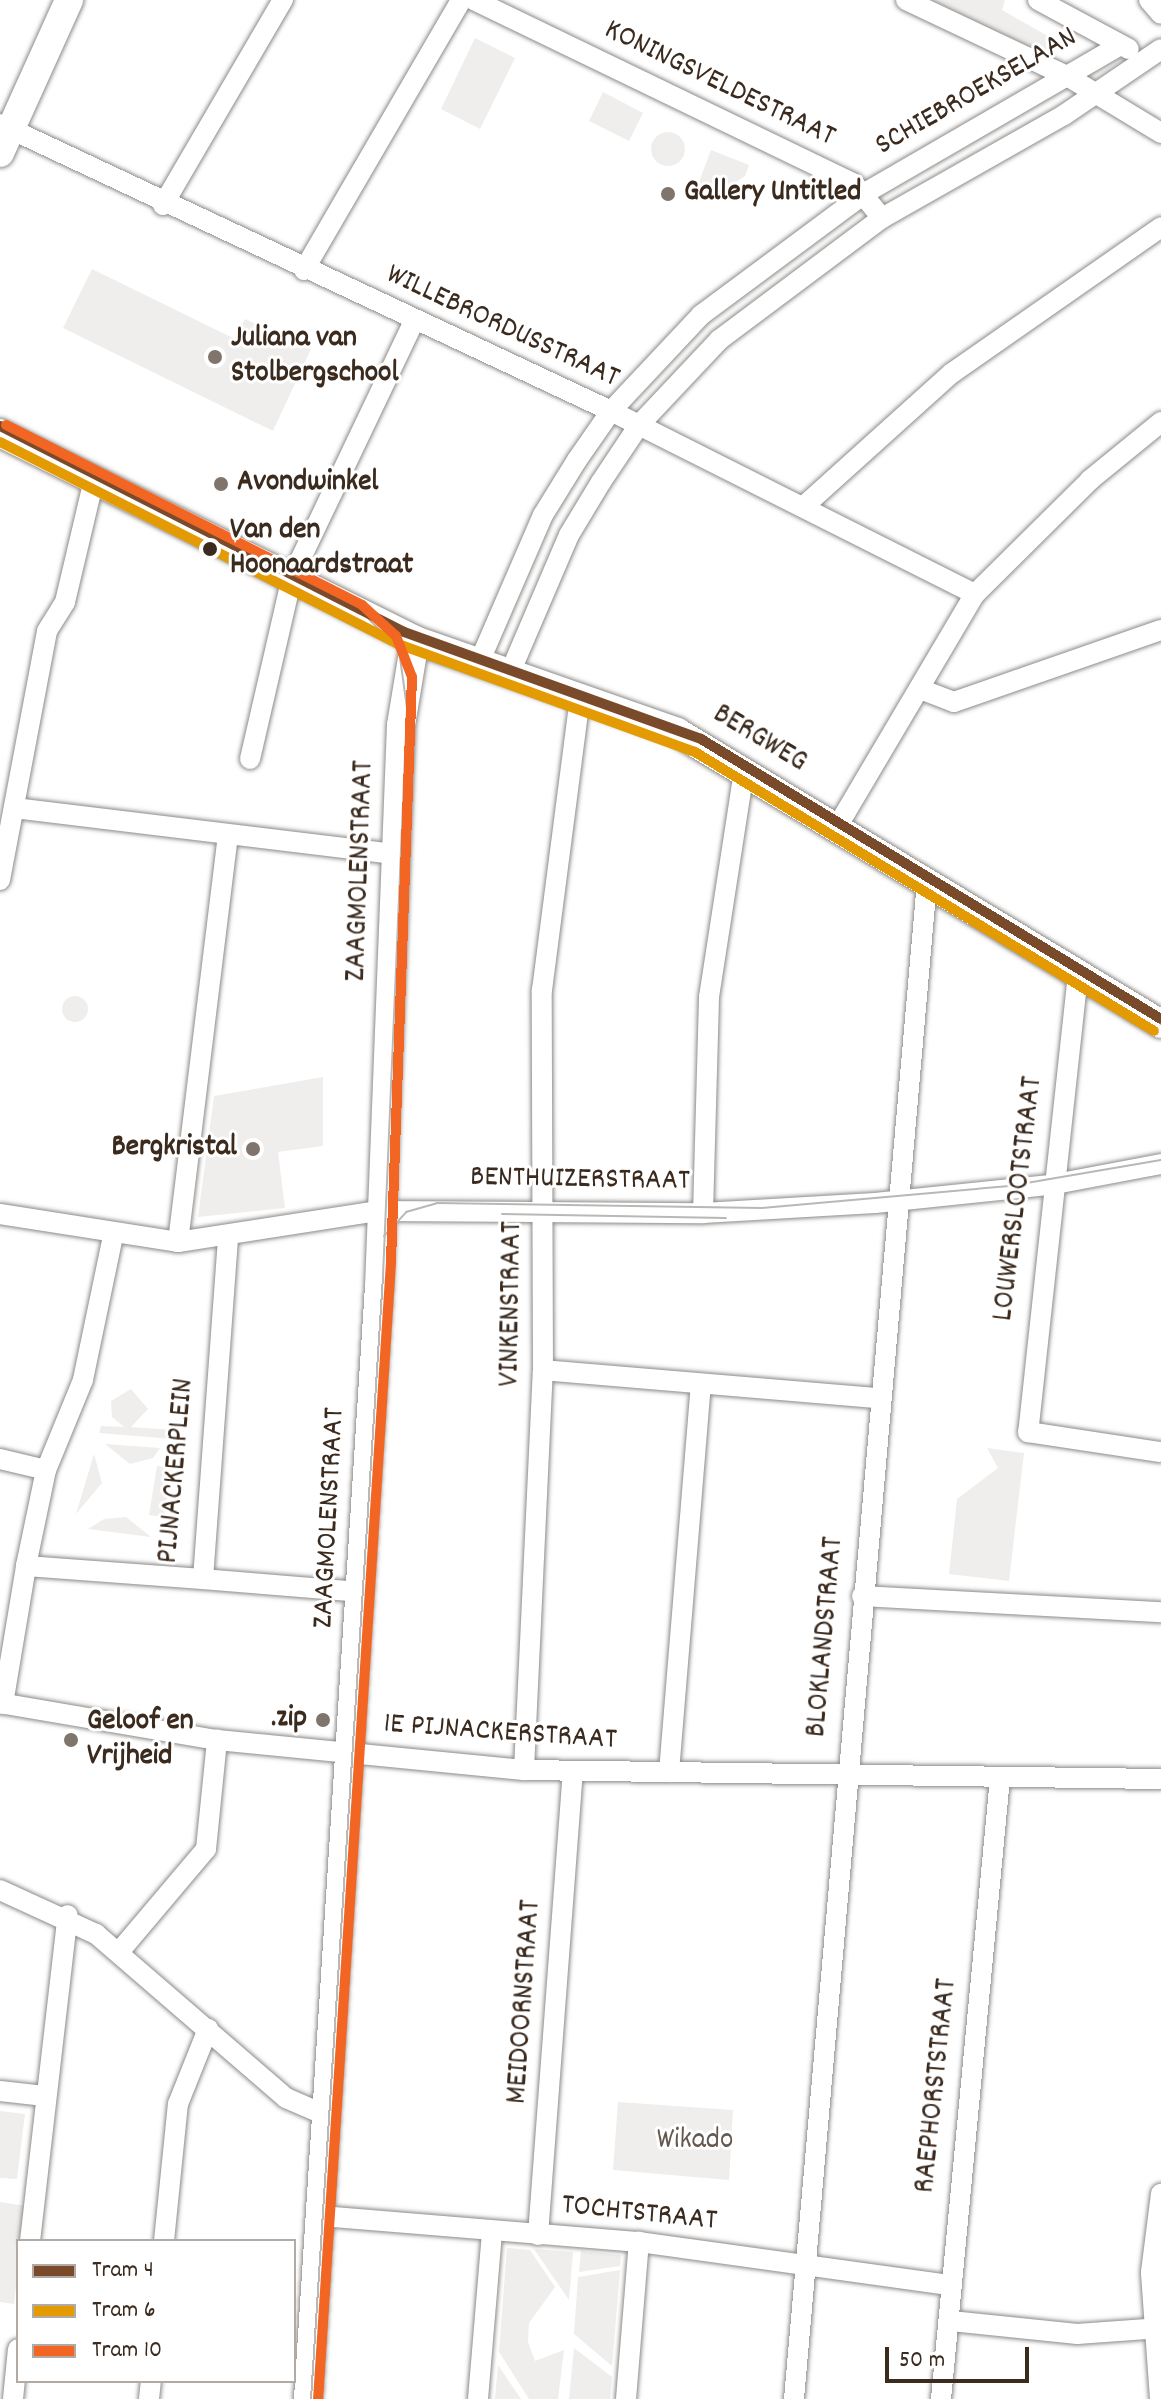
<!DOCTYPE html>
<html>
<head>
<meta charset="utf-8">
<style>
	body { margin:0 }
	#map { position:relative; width:1161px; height:2399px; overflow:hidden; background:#fff; font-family:Dekko,sans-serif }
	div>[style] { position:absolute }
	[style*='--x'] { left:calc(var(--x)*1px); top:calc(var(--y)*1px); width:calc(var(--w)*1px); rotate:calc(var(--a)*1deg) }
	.built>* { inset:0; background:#efeeed }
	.round { border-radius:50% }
	.roads { filter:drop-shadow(0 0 2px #8e8b88) drop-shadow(0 0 2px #8e8b88) }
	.street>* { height:20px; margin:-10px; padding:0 10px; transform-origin:10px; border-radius:10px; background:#fff }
	.secondary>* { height:28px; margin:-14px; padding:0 14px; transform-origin:14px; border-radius:14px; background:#fff }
	.tram>* { height:2px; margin:-1px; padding:0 1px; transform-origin:1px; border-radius:1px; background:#b9b8b6 }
	.tram-1>* { height:10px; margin:-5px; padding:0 5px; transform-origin:5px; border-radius:5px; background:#7a4b2a }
	.tram-2>* { height:10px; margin:-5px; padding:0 5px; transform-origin:5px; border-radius:5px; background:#e49a03 }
	.tram-3>* { height:10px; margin:-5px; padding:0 5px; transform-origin:5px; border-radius:5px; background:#f26522 }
	.dots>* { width:22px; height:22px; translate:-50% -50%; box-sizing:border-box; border:4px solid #fff; border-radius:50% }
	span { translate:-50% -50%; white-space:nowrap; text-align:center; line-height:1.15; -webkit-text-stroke:6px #fff; paint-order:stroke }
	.street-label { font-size:30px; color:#3b2a1e }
	.poi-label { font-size:30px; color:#3b2a1e; font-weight:700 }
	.left { translate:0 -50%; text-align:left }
	.right { translate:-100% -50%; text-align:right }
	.stop-label { font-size:30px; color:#3b2a1e; font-weight:700 }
	.park-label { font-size:30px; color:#65584e }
	.legend { position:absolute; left:16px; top:2239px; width:280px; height:144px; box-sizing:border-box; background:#fff; border:2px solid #b1aaa5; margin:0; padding:10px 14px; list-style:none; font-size:24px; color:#3b2a1e }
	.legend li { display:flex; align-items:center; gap:16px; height:40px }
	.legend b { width:40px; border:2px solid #b1aaa5 }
	.scale { position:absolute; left:885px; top:2347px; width:144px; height:36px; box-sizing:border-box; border:4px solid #3b2a1e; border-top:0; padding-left:10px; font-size:24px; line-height:28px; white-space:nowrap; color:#3b2a1e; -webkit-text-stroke:6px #fff; paint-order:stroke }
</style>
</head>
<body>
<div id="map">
	<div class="built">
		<div style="clip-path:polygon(932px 0,1005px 0,1002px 10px,1060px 43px,1040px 52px)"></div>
		<div style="clip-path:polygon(475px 38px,515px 58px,480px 129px,441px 109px)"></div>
		<div style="clip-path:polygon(603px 92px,643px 113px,629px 141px,589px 121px)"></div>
		<div class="round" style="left:651px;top:132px;width:34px;height:34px"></div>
		<div style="clip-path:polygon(711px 150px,749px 165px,745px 176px,722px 191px,697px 187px)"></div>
		<div style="clip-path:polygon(92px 269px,235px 339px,245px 319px,311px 349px,273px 431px,63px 328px)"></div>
		<div class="round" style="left:62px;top:996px;width:26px;height:26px"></div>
		<div style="clip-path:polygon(323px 1077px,323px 1146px,278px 1152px,285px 1208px,198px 1217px,214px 1096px)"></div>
		<div style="clip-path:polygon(131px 1389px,148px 1409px,131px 1427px,174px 1430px,173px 1439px,99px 1433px,101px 1426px,124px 1427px,112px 1417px,111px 1401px)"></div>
		<div style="clip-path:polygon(105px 1444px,160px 1448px,153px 1458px,130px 1464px)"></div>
		<div style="clip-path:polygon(987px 1448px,1024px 1453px,1009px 1581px,949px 1574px,957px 1499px,998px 1468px)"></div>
		<div style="clip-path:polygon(94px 1454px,102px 1483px,76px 1514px)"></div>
		<div style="clip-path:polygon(157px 1466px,173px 1468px,164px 1517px,149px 1515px)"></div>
		<div style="clip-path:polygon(126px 1517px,151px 1537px,88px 1529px,104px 1519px)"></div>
		<div style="clip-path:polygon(618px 2102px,733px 2110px,729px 2180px,613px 2170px)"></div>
		<div style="clip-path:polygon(0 2111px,25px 2114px,17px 2179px,0 2178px)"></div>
		<div style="clip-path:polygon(0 2202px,26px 2206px,14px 2304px,0 2302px)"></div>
		<div style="clip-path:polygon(507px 2248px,530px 2250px,555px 2287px,529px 2323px,528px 2342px,535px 2361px,564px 2350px,558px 2399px,529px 2399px,499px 2352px)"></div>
		<div style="clip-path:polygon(534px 2249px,573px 2252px,569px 2300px)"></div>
		<div style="clip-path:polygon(581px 2251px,621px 2255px,620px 2266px,579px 2272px)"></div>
		<div style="clip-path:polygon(620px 2270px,612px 2366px,574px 2334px,578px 2277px)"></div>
		<div style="clip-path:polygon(574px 2348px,612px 2377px,610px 2399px,569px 2399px)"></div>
		<div style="clip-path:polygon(498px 2365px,521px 2399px,495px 2399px)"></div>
	</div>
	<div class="roads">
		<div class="street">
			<div style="--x:474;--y:0;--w:422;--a:25.8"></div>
			<div style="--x:854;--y:184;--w:44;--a:50.5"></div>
			<div style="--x:906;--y:0;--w:178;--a:25.3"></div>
			<div style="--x:1067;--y:76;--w:110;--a:31.2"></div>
			<div style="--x:1038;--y:0;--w:103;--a:28.3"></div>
			<div style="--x:1149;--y:0;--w:18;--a:49"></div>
			<div style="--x:0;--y:124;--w:675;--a:25.16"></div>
			<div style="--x:611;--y:411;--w:407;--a:26.7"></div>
			<div style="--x:163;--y:205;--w:238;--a:-59.7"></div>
			<div style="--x:304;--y:270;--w:312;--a:-59.8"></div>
			<div style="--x:803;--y:507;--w:200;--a:-42"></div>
			<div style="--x:952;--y:373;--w:255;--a:-34.9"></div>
			<div style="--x:478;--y:665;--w:163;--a:-66.6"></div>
			<div style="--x:543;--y:515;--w:65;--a:-58.3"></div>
			<div style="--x:577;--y:460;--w:60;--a:-55.2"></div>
			<div style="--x:611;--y:411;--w:132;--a:-46.8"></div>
			<div style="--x:701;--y:315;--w:204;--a:-36.6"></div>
			<div style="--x:865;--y:193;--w:295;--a:-30.1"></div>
			<div style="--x:509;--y:675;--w:152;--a:-66.8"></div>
			<div style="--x:569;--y:535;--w:62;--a:-58.9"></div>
			<div style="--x:601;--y:482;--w:69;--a:-56.3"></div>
			<div style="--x:639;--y:425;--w:117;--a:-46.7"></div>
			<div style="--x:719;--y:340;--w:204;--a:-36.8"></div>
			<div style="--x:882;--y:218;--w:209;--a:-29.5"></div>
			<div style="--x:1064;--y:115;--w:117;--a:-34.2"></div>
			<div style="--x:920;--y:689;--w:36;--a:21"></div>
			<div style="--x:954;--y:702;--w:219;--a:-19.2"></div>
			<div style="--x:250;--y:759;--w:187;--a:-77"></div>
			<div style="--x:292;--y:577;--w:284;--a:-64.5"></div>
			<div style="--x:14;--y:808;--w:385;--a:6.9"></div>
			<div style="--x:837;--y:827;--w:271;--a:-59.4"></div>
			<div style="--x:975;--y:594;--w:162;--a:-44.7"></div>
			<div style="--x:1090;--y:480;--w:92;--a:-39.2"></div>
			<div style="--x:0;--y:880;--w:253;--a:-79.3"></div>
			<div style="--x:47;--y:631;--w:34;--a:-58"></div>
			<div style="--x:65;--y:602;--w:121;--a:-76.7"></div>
			<div style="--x:1078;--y:974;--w:461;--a:96.2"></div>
			<div style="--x:1028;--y:1432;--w:134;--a:8.6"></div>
			<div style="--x:703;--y:1213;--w:216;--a:-88.4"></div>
			<div style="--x:709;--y:997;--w:230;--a:-81.2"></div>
			<div style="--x:0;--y:1214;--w:180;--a:8.9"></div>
			<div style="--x:178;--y:1242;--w:203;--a:-8.8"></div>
			<div style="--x:379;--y:1211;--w:324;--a:0.4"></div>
			<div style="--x:703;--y:1213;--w:172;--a:-3.3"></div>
			<div style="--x:875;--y:1203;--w:176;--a:-5.9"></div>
			<div style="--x:1050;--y:1185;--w:113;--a:-10.7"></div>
			<div style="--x:113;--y:1236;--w:147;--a:101.8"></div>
			<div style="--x:83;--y:1380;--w:97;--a:112.3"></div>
			<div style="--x:46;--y:1470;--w:98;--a:101.8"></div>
			<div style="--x:26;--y:1566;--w:177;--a:4.2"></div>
			<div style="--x:203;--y:1579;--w:341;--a:-85.8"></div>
			<div style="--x:178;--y:1242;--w:408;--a:-83"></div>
			<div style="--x:543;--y:1370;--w:336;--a:4.8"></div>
			<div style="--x:0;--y:1459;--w:47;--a:13.4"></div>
			<div style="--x:203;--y:1579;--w:159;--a:4.7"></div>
			<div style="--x:862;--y:1596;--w:299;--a:3.1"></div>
			<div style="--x:0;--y:1703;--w:220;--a:9.7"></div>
			<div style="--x:217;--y:1740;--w:308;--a:5.6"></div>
			<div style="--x:524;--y:1770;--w:637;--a:0.81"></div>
			<div style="--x:3;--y:1704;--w:140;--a:-80.5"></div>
			<div style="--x:524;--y:1770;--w:400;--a:-87.3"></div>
			<div style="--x:543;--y:1370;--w:380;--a:-90.2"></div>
			<div style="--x:542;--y:990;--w:296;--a:-82.6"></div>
			<div style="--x:669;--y:1772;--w:389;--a:-85.3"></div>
			<div style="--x:0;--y:1890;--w:106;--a:24.6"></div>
			<div style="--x:96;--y:1934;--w:251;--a:40.8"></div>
			<div style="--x:286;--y:2098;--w:48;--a:23.4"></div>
			<div style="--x:119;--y:1952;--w:135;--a:-49.8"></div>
			<div style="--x:206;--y:1849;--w:110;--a:-84.2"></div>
			<div style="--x:0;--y:2091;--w:45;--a:6.3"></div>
			<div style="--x:322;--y:2216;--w:318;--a:4.7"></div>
			<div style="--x:639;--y:2242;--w:312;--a:7.9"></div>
			<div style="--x:538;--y:2235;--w:463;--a:-85.7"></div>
			<div style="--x:30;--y:2241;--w:328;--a:-83.4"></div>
			<div style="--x:164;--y:2241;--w:138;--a:-84.2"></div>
			<div style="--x:178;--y:2104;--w:81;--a:-68.2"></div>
			<div style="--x:951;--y:2321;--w:127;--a:5.9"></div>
			<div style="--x:1077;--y:2334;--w:84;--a:-4.1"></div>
			<div style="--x:13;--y:2399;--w:50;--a:-84.3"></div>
			<div style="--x:149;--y:2399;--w:18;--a:-84"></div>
			<div style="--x:478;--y:2399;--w:167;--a:-85.2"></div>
			<div style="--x:626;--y:2399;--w:158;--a:-85.3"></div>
			<div style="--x:794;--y:2399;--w:1524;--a:-84.99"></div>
			<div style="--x:941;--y:2399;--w:624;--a:-84.57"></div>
			<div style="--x:1160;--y:2399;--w:127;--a:-94.1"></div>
			<div style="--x:1151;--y:2272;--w:79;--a:-82.7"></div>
		</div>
		<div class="secondary">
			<div style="--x:0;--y:153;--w:168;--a:-65.7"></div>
			<div style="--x:0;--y:433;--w:464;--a:26.5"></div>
			<div style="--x:415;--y:640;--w:278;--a:19.3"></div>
			<div style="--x:677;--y:732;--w:565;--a:31.1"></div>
			<div style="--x:308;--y:2399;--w:1114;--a:-86.35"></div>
			<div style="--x:379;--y:1287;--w:562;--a:-87.76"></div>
			<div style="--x:401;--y:725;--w:86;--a:-80.6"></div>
		</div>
	</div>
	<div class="tram">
		<div style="--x:502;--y:1214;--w:224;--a:1"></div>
		<div style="--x:384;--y:1236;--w:33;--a:-47"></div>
		<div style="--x:406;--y:1212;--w:32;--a:-16"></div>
		<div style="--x:437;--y:1203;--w:325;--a:0.9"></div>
		<div style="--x:762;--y:1208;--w:248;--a:-5.1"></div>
		<div style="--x:1009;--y:1186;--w:154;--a:-9.7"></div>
		<div style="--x:311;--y:2399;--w:1125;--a:-86.33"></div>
		<div style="--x:383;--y:1276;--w:569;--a:-87.58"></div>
		<div style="--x:407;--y:708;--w:59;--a:-97.9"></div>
		<div style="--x:399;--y:650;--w:53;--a:-134.2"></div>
	</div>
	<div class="tram-1">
		<div style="--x:0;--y:426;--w:453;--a:27"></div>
		<div style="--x:404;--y:632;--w:316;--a:19.8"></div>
		<div style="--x:701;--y:739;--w:539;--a:31.33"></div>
	</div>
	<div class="tram-2">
		<div style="--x:0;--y:442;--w:446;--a:26.9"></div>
		<div style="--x:398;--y:644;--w:316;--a:20"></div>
		<div style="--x:695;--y:752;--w:537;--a:31.29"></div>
	</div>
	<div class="tram-3">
		<div style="--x:6;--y:425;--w:399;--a:26.8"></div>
		<div style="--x:362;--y:605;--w:46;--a:42.4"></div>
		<div style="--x:396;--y:636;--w:44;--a:68.7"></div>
		<div style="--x:412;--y:677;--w:585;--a:92.06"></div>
		<div style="--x:391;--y:1262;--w:1139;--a:93.67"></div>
	</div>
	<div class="dots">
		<div style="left:668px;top:194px;background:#80756d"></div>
		<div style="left:215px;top:357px;background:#80756d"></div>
		<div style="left:221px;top:484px;background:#80756d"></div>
		<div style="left:210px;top:549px;background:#3b2a1e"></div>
		<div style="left:253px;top:1149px;background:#80756d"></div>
		<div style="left:323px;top:1720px;background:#80756d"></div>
		<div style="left:71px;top:1740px;background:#80756d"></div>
	</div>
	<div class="street-label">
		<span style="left:719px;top:85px;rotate:26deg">KONINGSVELDESTRAAT</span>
		<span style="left:977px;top:93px;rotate:-30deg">SCHIEBROEKSELAAN</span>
		<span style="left:502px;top:328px;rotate:25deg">WILLEBRORDUSSTRAAT</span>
		<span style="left:759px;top:740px;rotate:31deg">BERGWEG</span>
		<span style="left:362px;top:871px;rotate:-88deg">ZAAGMOLENSTRAAT</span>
		<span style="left:580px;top:1181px;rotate:1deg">BENTHUIZERSTRAAT</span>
		<span style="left:1020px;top:1199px;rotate:-83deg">LOUWERSLOOTSTRAAT</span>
		<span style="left:513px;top:1304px;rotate:-89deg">VINKENSTRAAT</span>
		<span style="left:178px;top:1471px;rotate:-85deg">PIJNACKERPLEIN</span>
		<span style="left:331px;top:1518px;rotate:-87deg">ZAAGMOLENSTRAAT</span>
		<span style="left:827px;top:1637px;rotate:-85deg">BLOKLANDSTRAAT</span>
		<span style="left:500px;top:1734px;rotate:4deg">1E PIJNACKERSTRAAT</span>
		<span style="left:526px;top:2002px;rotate:-86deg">MEIDOORNSTRAAT</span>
		<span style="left:938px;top:2086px;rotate:-84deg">RAEPHORSTSTRAAT</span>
		<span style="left:639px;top:2215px;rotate:6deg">TOCHTSTRAAT</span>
	</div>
	<div class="poi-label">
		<span class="left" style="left:684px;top:194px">Gallery Untitled</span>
		<span class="left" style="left:231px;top:357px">Juliana van<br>Stolbergschool</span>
		<span class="left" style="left:237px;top:484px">Avondwinkel</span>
		<span class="right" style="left:237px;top:1149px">Bergkristal</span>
		<span class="right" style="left:307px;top:1720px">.zip</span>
		<span class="left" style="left:87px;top:1740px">Geloof en<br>Vrijheid</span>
	</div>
	<div class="stop-label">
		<span class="left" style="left:230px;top:549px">Van den<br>Hoonaardstraat</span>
	</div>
	<div class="park-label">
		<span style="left:695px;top:2142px">Wikado</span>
	</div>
	<ul class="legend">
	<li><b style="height:10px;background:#7a4b2a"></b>Tram 4</li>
	<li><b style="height:10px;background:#e49a03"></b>Tram 6</li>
	<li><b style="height:10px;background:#f26522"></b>Tram 10</li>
	</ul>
	<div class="scale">50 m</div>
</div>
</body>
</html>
